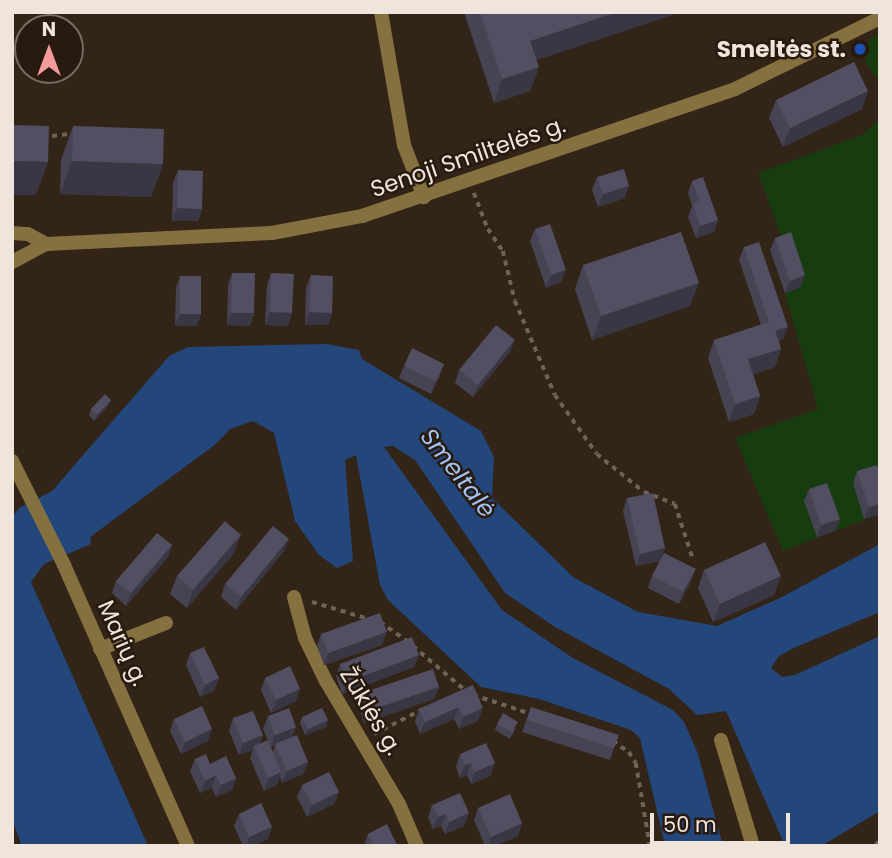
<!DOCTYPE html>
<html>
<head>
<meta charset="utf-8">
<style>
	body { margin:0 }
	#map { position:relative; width:892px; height:858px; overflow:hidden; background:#332418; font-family:Poppins,sans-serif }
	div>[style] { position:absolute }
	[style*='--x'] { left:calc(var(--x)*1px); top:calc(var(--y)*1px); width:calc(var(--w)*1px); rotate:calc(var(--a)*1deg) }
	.green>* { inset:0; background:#173c0f }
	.water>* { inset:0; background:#23467b }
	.path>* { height:3.5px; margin-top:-1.75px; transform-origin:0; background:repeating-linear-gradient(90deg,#6f6257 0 5px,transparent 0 10px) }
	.street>* { height:14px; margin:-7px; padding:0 7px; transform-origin:7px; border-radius:7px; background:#857140 }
	.wall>* { inset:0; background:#464453 }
	.shaded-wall>* { inset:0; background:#393744 }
	.building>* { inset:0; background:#514f61 }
	.dots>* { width:19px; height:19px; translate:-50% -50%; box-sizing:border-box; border:4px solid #281a0f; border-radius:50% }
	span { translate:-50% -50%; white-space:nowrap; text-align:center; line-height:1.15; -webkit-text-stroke:5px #281a0f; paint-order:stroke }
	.poi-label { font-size:23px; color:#efe5dd; font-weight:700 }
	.right { translate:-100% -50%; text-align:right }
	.street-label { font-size:23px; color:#efe5dd }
	.water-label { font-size:24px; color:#a3c3f3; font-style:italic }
	.frame { position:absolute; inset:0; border:14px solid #efe5dd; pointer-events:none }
	.north { position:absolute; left:14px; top:14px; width:70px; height:70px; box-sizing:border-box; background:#281a0f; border:2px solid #786b61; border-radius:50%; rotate:0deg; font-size:19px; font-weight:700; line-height:28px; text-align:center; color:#efe5dd }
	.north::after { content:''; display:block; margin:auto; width:24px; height:32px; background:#f59b9b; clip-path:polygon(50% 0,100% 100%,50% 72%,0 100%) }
	.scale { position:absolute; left:650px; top:813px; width:140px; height:32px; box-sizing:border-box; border:4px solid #efe5dd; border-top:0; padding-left:9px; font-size:21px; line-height:24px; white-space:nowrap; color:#efe5dd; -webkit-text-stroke:5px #281a0f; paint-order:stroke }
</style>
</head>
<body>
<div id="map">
	<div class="green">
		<div style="clip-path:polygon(880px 32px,880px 83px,865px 61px,866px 44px)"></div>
		<div style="clip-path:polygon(880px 119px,880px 514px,783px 551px,735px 438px,818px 409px,785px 293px,800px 287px,758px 173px,862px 135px)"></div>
	</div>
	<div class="water">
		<div style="clip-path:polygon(327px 344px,359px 350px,362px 359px,481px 431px,494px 457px,492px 498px,573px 577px,638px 612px,717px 626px,780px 598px,880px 544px,880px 612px,796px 647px,779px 656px,771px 668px,782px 677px,795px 675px,880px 636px,880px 811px,821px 846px,785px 846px,726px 711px,697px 715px,669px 689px,555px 627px,505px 593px,415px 460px,393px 446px,384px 447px,502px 610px,573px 658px,673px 710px,684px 722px,698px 754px,723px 846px,665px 846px,640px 738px,631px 730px,539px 699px,481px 687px,388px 600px,380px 585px,356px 455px,345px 460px,353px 561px,337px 568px,319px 555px,295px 521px,274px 433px,253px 421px,230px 429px,216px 444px,90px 537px,91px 544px,44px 564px,31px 582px,148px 846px,22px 846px,12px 819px,12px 518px,19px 508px,52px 491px,169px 356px,188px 347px)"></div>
	</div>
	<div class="path">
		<div style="--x:52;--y:136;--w:23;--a:-7"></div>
		<div style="--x:474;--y:193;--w:39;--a:69"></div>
		<div style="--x:488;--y:229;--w:27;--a:56"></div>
		<div style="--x:503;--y:251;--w:51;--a:76.5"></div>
		<div style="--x:515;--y:301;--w:102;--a:66.9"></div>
		<div style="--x:555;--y:395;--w:72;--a:54.6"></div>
		<div style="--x:597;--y:454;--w:60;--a:39"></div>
		<div style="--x:644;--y:492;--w:33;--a:21"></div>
		<div style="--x:675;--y:504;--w:58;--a:71.9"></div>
		<div style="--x:312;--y:602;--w:59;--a:16.6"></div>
		<div style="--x:380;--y:622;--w:33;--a:35"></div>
		<div style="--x:413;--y:646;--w:70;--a:40.3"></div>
		<div style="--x:473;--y:695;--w:62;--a:17.9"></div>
		<div style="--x:374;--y:734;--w:55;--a:-27"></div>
		<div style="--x:613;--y:741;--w:19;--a:35"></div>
		<div style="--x:629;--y:752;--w:13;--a:58"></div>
		<div style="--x:636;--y:763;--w:84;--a:80.4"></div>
		<div style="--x:875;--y:846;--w:9;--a:-54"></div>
	</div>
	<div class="street">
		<div style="--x:381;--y:12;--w:135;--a:80.2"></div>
		<div style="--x:404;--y:145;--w:56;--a:69"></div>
		<div style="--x:12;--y:233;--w:16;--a:4"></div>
		<div style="--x:28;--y:234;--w:21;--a:29"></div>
		<div style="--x:12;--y:262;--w:38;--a:-28"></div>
		<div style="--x:46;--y:244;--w:226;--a:-2.8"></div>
		<div style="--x:272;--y:233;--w:92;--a:-10.7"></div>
		<div style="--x:362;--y:216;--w:394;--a:-18.8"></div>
		<div style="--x:735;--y:89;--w:161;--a:-26.1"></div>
		<div style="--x:12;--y:461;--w:116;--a:63.4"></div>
		<div style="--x:64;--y:565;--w:307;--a:66.2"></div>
		<div style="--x:294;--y:597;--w:42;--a:75"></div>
		<div style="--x:305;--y:638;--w:48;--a:64"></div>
		<div style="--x:326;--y:681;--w:143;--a:59.3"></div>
		<div style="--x:399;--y:804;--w:46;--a:66.8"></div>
		<div style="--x:100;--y:649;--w:71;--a:-21.5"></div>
		<div style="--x:721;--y:740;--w:111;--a:73.2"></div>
	</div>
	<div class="wall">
		<div style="clip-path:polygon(464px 12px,681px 12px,536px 60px,539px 67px,530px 91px,494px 103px)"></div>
		<div style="clip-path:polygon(776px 100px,862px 109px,783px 147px,769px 118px)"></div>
		<div style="clip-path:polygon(73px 126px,163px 164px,151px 197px,60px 194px,61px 160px)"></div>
		<div style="clip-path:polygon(178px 170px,202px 209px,198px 221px,172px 221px,173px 183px)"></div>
		<div style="clip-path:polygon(597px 177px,625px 198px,598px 207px,592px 190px)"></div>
		<div style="clip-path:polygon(692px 181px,718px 220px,714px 232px,696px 238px,688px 217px,692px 206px,688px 193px)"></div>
		<div style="clip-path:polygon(535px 229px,561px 282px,546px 288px,530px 241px)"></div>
		<div style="clip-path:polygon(775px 238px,801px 287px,785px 293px,770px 250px)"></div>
		<div style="clip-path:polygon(744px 247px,783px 339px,779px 341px,781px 349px,775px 367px,753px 374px,760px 396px,754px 414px,729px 422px,708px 358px,714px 340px,761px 325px,739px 260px)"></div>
		<div style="clip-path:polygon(583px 265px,690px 306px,592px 340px,575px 289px)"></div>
		<div style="clip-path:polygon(232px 273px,254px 313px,250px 326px,227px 325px,228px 285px)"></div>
		<div style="clip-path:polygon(271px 273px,288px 326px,265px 325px,267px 285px)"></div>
		<div style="clip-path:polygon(311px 275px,332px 313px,328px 325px,305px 325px,306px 288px)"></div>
		<div style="clip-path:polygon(180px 276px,197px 326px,175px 326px,176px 288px)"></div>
		<div style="clip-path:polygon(510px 352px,473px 397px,455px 383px,459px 370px)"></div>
		<div style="clip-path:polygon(444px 364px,431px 394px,399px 378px,404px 366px)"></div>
		<div style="clip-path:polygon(111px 400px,108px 406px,94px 421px,89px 415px,91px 409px)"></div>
		<div style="clip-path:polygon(857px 471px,880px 474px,880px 514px,864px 519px,853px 483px)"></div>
		<div style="clip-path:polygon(809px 489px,840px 519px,835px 531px,817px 537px,804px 501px)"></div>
		<div style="clip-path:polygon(627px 498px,662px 557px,691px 581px,679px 604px,648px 588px,652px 576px,660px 561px,636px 566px,623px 511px)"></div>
		<div style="clip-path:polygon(172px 545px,168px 557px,126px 606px,112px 593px,116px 581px)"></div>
		<div style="clip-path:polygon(284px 551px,236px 610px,221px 597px,225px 584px)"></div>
		<div style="clip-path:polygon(234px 553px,187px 608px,170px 594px,177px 576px)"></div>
		<div style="clip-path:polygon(704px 570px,774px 595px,713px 622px,698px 588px)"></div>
		<div style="clip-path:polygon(321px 634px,382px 645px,324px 665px,317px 646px)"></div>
		<div style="clip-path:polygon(190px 653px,214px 691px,200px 697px,186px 665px)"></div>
		<div style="clip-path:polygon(419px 655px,414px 667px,342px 694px,336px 676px,340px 664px)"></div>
		<div style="clip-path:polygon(265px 678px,296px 701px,271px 713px,261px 690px)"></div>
		<div style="clip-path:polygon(473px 685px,478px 721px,459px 729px,454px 719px,420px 734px,415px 721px,419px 709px)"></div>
		<div style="clip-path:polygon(362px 693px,434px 699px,364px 723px,358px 705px)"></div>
		<div style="clip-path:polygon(531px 707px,614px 748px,610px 760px,522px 732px)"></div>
		<div style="clip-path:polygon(268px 716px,296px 727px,292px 737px,308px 762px,303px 774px,282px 783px,280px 777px,277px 785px,264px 791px,250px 758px,253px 750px,239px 755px,229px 731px,233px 718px,263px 735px,260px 743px,273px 752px,275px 745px,271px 747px,263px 729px)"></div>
		<div style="clip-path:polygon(302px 717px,328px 720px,326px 727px,305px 735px,300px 723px)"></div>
		<div style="clip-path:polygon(174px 719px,208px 741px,181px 754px,170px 731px)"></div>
		<div style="clip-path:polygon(497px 724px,516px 728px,510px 739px,495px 730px)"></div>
		<div style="clip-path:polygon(460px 754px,495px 763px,490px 776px,471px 784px,467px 775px,460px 778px,456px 767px)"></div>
		<div style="clip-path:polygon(195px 759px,210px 764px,236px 778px,232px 790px,216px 797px,212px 788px,200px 793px,190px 771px)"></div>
		<div style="clip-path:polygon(302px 785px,339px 792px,334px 804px,307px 817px,297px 797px)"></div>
		<div style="clip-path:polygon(432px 805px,464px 826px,445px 834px,441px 826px,433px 829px,428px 817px)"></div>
		<div style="clip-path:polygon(478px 808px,522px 823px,518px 836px,494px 846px,485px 846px,474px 820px)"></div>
		<div style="clip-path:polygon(239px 814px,268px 839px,253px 846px,243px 846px,234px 826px)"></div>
		<div style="clip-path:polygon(368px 834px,397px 846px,364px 846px)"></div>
	</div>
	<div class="shaded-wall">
		<div style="clip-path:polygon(617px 12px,681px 12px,521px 65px,530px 41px)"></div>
		<div style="clip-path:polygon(539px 67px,530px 91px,494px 103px,502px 79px)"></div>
		<div style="clip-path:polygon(868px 91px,862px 109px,783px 147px,790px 128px)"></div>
		<div style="clip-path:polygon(12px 161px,48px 162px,36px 195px,12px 195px)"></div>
		<div style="clip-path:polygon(72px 161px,163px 164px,151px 197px,60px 194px)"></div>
		<div style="clip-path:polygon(629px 186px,625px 198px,598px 207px,603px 194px)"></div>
		<div style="clip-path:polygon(177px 208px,202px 209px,198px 221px,172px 221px)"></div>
		<div style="clip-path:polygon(718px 220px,714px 232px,696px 238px,700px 226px)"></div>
		<div style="clip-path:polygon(566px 270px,561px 282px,546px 288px,551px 275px)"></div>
		<div style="clip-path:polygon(805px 275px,801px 287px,785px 293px,790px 281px)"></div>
		<div style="clip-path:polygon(699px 283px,690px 306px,592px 340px,601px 316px)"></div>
		<div style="clip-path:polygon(270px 312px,292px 313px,288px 326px,265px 325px)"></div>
		<div style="clip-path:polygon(309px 312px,332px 313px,328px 325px,305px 325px)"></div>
		<div style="clip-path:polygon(231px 313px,254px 313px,250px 326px,227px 325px)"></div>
		<div style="clip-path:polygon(180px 314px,201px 314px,197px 326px,175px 326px)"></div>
		<div style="clip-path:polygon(788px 327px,783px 339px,767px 344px,772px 332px)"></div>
		<div style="clip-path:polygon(515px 340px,510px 352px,473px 397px,478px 385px)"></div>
		<div style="clip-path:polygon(781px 349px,775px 367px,742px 378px,748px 359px)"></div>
		<div style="clip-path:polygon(444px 364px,440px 376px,431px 394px,436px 381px)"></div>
		<div style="clip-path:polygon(760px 396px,754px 414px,729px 422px,735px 404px)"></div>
		<div style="clip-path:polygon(111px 400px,108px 406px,94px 421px,97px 415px)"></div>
		<div style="clip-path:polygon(880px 504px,880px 514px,864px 519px,869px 507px)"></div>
		<div style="clip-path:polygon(840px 519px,835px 531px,817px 537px,821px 525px)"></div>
		<div style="clip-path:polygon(241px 535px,234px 553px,187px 608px,193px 590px)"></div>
		<div style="clip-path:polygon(289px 539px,284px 551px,236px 610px,241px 597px)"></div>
		<div style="clip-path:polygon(172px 545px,168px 557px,126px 606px,131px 593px)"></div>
		<div style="clip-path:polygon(665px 548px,661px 560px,636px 566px,640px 554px)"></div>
		<div style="clip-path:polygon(696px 569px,691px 581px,679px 604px,683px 592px)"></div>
		<div style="clip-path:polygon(781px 576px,774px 595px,713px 622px,720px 604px)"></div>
		<div style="clip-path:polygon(387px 632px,382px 645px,324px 665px,328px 653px)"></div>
		<div style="clip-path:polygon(419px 655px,414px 667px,342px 694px,347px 682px)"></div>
		<div style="clip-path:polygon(219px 678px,214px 691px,200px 697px,205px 685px)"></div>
		<div style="clip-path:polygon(439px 687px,434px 699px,364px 723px,368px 711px)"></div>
		<div style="clip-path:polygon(300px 689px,296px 701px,271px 713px,276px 700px)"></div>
		<div style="clip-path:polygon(459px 707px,454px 719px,420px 734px,425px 722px)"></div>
		<div style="clip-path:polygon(483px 708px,478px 721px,459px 729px,463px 717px)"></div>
		<div style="clip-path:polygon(328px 720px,326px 727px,305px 735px,308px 729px)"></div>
		<div style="clip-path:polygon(296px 727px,291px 739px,271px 747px,275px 735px)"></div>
		<div style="clip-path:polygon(212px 729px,208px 741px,181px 754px,185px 742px)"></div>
		<div style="clip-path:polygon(263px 735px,258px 748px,254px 746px,253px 750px,239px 755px,243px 743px)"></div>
		<div style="clip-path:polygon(308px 762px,303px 774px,282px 783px,287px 771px)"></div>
		<div style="clip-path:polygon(471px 763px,467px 775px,460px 778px,465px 765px)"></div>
		<div style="clip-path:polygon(495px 763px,490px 776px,471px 784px,475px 772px)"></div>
		<div style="clip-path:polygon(281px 772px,277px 785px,264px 791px,268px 778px)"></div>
		<div style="clip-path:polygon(216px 775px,212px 788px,200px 793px,205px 781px)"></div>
		<div style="clip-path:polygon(236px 778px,232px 790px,216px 797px,221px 785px)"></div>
		<div style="clip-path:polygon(339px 792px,334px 804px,307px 817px,312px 805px)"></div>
		<div style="clip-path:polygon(469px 813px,464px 826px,445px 834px,449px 822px)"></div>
		<div style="clip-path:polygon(446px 814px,441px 826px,433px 829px,438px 817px)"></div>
		<div style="clip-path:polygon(522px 823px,518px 836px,494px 846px,488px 846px,491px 837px)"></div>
		<div style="clip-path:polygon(272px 827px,268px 839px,253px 846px,246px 846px,249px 837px)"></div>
	</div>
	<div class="building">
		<div style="clip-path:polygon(480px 12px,617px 12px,530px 41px,539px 67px,502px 79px)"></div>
		<div style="clip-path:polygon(854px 62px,868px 91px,790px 128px,776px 100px)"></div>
		<div style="clip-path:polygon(12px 125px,49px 126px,48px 162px,12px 161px)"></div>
		<div style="clip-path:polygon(73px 126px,164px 129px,163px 164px,72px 161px)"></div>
		<div style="clip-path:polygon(624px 169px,629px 186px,603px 194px,597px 177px)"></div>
		<div style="clip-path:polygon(178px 170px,203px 171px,202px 209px,177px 208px)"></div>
		<div style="clip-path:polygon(703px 177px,718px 220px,700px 226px,693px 204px,700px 202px,692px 181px)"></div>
		<div style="clip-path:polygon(550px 224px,566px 270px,551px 275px,535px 229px)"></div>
		<div style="clip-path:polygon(681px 232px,699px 283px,601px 316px,583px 265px)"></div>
		<div style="clip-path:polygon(791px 232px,805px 275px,790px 281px,775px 238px)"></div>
		<div style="clip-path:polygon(759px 242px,788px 327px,775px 331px,772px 321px,769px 322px,744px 247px)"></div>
		<div style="clip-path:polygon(232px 273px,255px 273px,254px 313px,231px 313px)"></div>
		<div style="clip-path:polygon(271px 273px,294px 274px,292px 313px,270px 312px)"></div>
		<div style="clip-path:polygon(311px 275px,333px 276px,332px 313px,309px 312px)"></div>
		<div style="clip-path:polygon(180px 276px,201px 276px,201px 314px,180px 314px)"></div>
		<div style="clip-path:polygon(772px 321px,781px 349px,748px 359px,760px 396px,735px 404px,714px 340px)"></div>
		<div style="clip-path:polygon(496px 325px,515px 340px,478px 385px,459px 370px)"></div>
		<div style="clip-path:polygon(412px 348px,444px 364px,436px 381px,404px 366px)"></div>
		<div style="clip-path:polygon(105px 394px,111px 400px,97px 415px,91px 409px)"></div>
		<div style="clip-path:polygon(877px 465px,880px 474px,880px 504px,869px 507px,857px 471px)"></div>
		<div style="clip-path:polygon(827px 483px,840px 519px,821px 525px,809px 489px)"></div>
		<div style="clip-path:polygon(653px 493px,665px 548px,640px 554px,627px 498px)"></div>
		<div style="clip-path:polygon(225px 521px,241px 535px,193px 590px,177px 576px)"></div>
		<div style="clip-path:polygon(273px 526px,289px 539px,241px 597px,225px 584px)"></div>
		<div style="clip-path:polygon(157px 533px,172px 545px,131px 593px,116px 581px)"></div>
		<div style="clip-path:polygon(765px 542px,781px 576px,720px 604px,704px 570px)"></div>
		<div style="clip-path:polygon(664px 553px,696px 569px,683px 592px,652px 576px)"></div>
		<div style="clip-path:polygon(380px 613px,387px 632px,328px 653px,321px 634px)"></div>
		<div style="clip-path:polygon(412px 637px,419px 655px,347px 682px,340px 664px)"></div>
		<div style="clip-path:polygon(204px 647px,219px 678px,205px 685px,190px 653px)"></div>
		<div style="clip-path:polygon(290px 666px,300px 689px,276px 700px,265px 678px)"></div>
		<div style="clip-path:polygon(433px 669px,439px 687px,368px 711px,362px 693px)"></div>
		<div style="clip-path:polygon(473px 685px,483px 708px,463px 717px,459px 707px,425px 722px,419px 709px)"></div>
		<div style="clip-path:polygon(202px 706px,212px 729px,185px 742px,174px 719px)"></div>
		<div style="clip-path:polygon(531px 707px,619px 735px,614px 748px,527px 720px)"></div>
		<div style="clip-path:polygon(289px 708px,296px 727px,275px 735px,268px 716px)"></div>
		<div style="clip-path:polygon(322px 708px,328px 720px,308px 729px,302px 717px)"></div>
		<div style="clip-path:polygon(253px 711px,263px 735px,243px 743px,233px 718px)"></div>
		<div style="clip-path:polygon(503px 713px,518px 722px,512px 732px,497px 724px)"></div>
		<div style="clip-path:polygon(297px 735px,308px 762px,287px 771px,275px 744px)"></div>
		<div style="clip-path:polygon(268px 740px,281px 772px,268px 778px,254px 746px)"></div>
		<div style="clip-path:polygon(486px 743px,495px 763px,475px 772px,471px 763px,465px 765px,460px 754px)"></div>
		<div style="clip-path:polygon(206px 754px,210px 764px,226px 756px,236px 778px,221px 785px,216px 775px,205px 781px,195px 759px)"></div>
		<div style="clip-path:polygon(329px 772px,339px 792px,312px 805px,302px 785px)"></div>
		<div style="clip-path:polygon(460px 793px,469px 813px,449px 822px,446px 814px,438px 817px,432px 805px)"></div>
		<div style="clip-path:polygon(510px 794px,522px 823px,491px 837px,478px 808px)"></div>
		<div style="clip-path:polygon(261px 803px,272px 827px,249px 837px,239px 814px)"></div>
		<div style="clip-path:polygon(387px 824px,397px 845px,374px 846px,368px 834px)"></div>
	</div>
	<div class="dots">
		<div style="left:860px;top:49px;background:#1a4fb4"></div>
	</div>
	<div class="poi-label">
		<span class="right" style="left:846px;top:49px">Smeltės st.</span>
	</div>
	<div class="street-label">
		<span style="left:468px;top:157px;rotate:-19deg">Senoji Smiltelės g.</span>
		<span style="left:123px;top:643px;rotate:66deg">Marių g.</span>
		<span style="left:371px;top:711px;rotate:59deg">Žūklės g.</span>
	</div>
	<div class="water-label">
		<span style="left:458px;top:473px;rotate:52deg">Smeltalė</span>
	</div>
	<div class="frame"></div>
	<div class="north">N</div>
	<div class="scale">50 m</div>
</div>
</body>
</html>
